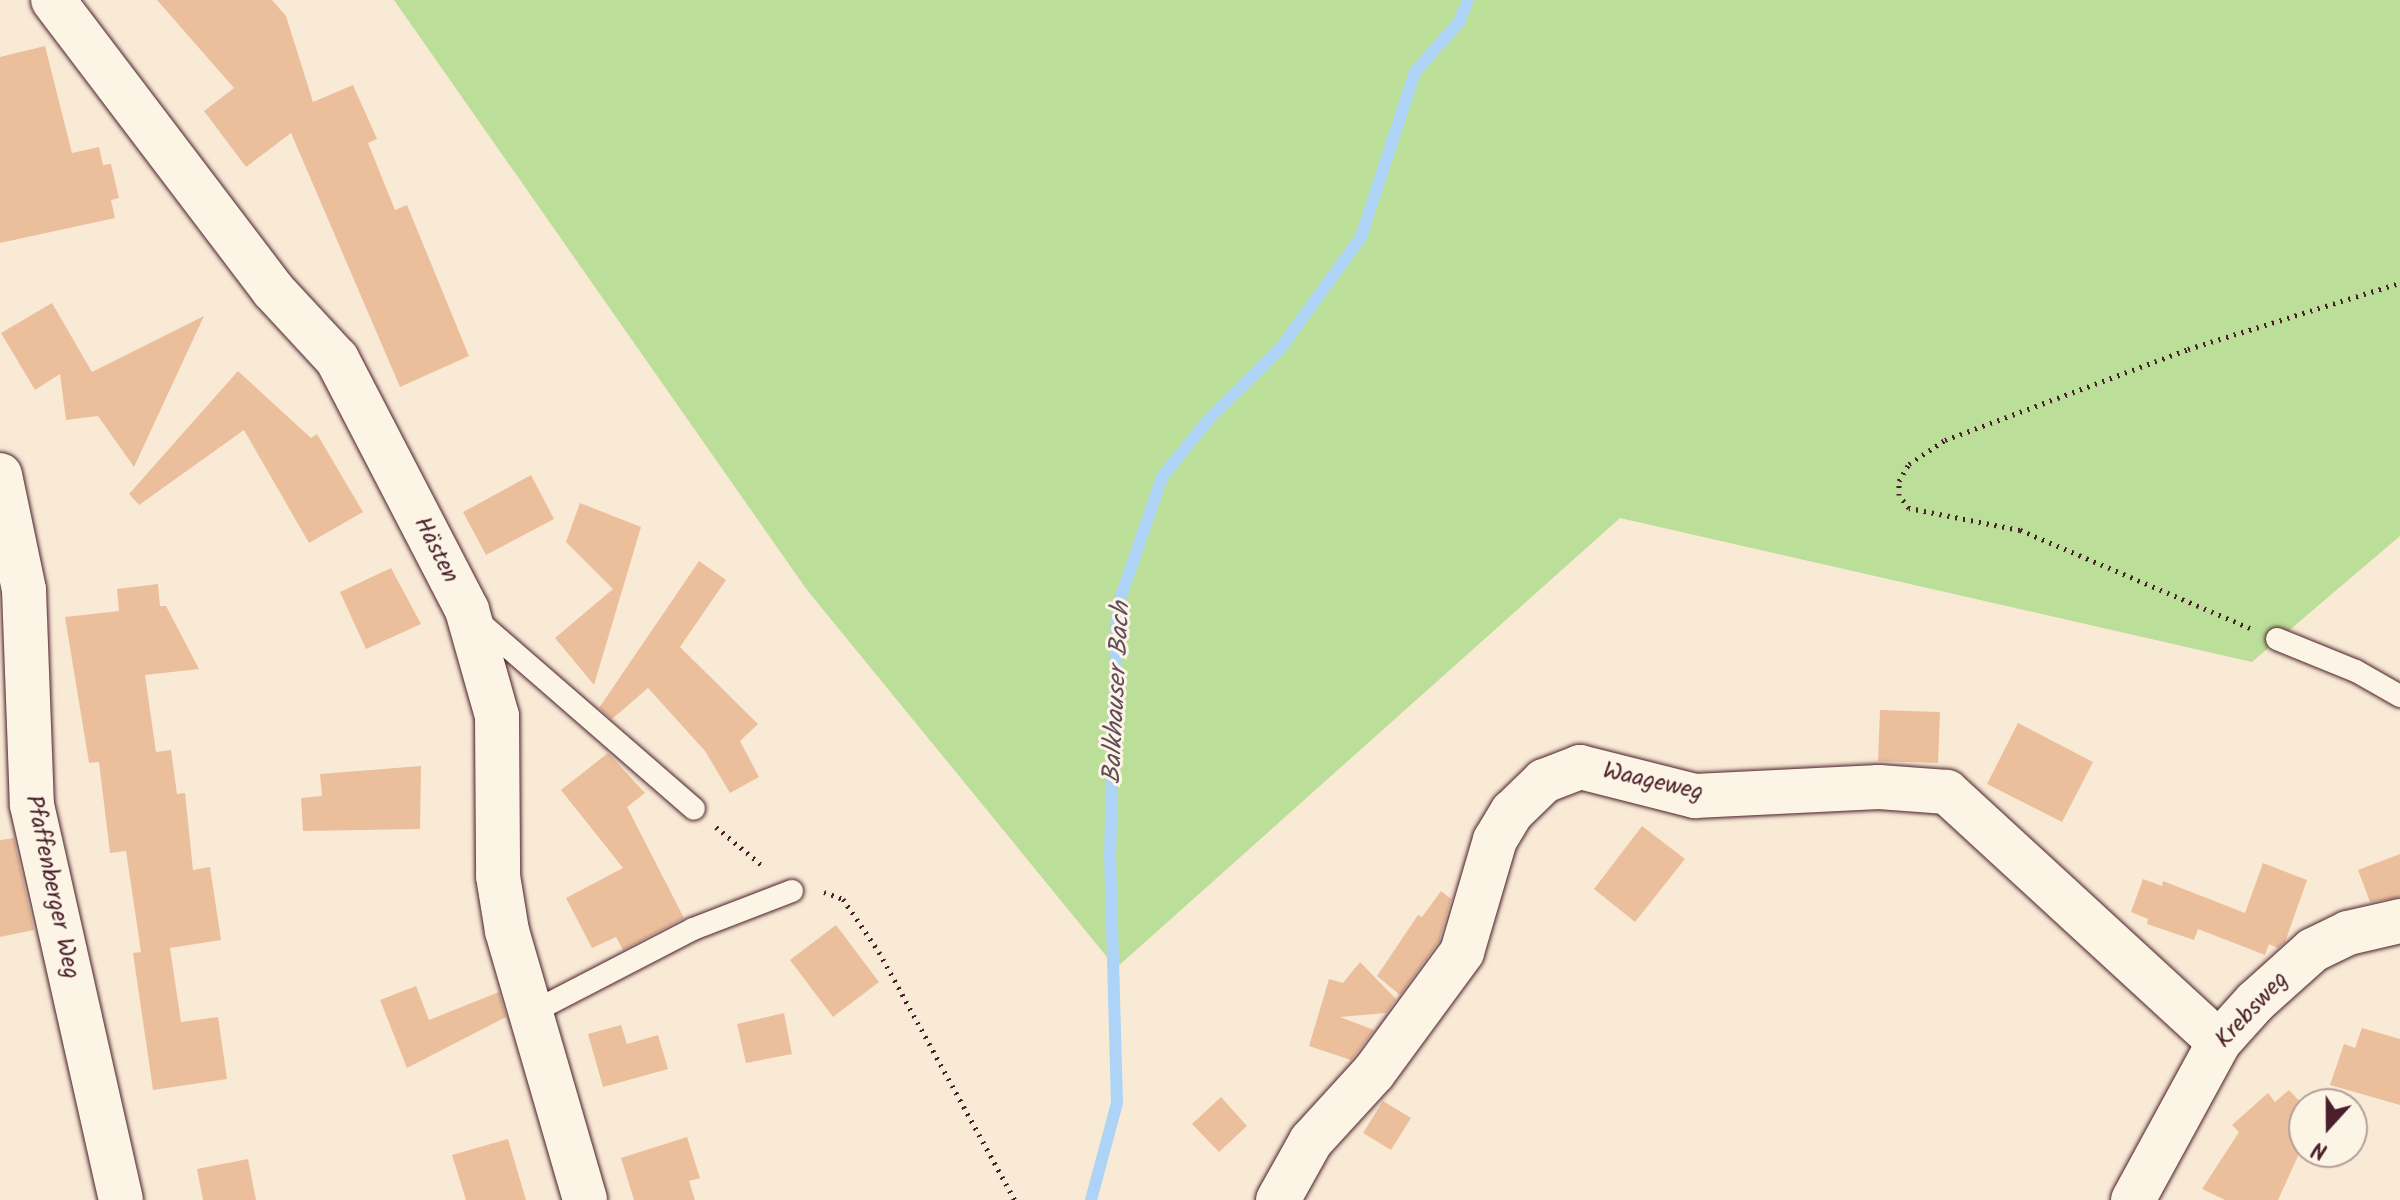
<!DOCTYPE html>
<html>
<head>
<meta charset="utf-8">
<style>
	body { margin:0 }
	#map { position:relative; width:2400px; height:1200px; overflow:hidden; background:#f9ead6; font-family:Kalam,sans-serif }
	div>[style] { position:absolute }
	[style*='--x'] { left:calc(var(--x)*1px); top:calc(var(--y)*1px); width:calc(var(--w)*1px); rotate:calc(var(--a)*1deg) }
	.green>* { inset:0; background:#bbde98 }
	.stream>* { height:12px; margin:-6px; padding:0 6px; transform-origin:6px; border-radius:6px; background:#add4f7 }
	.building>* { inset:0; background:#ecbf9c }
	.path>* { height:5px; margin-top:-2.5px; transform-origin:0; background:repeating-linear-gradient(90deg,#4a1f2b 0 2px,transparent 0 8px) }
	.roads { filter:drop-shadow(0 0 2px #4a1f2b) drop-shadow(0 0 2px #4a1f2b) }
	.service>* { height:22px; margin:-11px; padding:0 11px; transform-origin:11px; border-radius:11px; background:#fcf5e5 }
	.minor>* { height:44px; margin:-22px; padding:0 22px; transform-origin:22px; border-radius:22px; background:#fcf5e5 }
	span { translate:-50% -50%; white-space:nowrap; text-align:center; line-height:1.15; -webkit-text-stroke:6px #fcf5e5; paint-order:stroke }
	.street-label { font-size:24px; color:#4a1f2b }
	.water-label { font-size:26px; color:#634c5e; font-style:italic }
	.north { position:absolute; left:2288px; top:1088px; width:80px; height:80px; box-sizing:border-box; background:#fcf5e5; border:2px solid #b59f9b; border-radius:50%; rotate:201deg; font-size:22px; font-weight:700; line-height:32px; text-align:center; color:#4a1f2b }
	.north::after { content:''; display:block; margin:auto; width:28px; height:36px; background:#4a1f2b; clip-path:polygon(50% 0,100% 100%,50% 72%,0 100%) }
</style>
</head>
<body>
<div id="map">
	<div class="green">
		<div style="clip-path:polygon(394px 0,2400px 0,2400px 536px,2252px 662px,1620px 518px,1116px 968px,807px 590px)"></div>
	</div>
	<div class="stream">
		<div style="--x:1091;--y:1200;--w:100;--a:-75"></div>
		<div style="--x:1117;--y:1103;--w:247;--a:-91.6"></div>
		<div style="--x:1110;--y:856;--w:248;--a:-88.4"></div>
		<div style="--x:1117;--y:608;--w:139;--a:-71"></div>
		<div style="--x:1162;--y:477;--w:75;--a:-51"></div>
		<div style="--x:1209;--y:419;--w:100;--a:-44.6"></div>
		<div style="--x:1280;--y:349;--w:138;--a:-54.1"></div>
		<div style="--x:1361;--y:237;--w:174;--a:-71.9"></div>
		<div style="--x:1415;--y:72;--w:67;--a:-48.7"></div>
		<div style="--x:1459;--y:22;--w:24;--a:-68"></div>
	</div>
	<div class="building">
		<div style="clip-path:polygon(157px 0,272px 0,286px 16px,313px 102px,353px 85px,377px 139px,368px 143px,395px 210px,407px 205px,469px 356px,400px 387px,291px 133px,246px 167px,204px 111px,234px 88px)"></div>
		<div style="clip-path:polygon(45px 46px,72px 153px,99px 147px,103px 165px,111px 164px,119px 198px,111px 200px,115px 218px,0 243px,0 57px)"></div>
		<div style="clip-path:polygon(52px 303px,92px 372px,204px 316px,134px 467px,98px 416px,66px 420px,60px 374px,35px 390px,1px 333px)"></div>
		<div style="clip-path:polygon(238px 371px,311px 438px,317px 434px,363px 512px,309px 543px,244px 430px,139px 505px,129px 494px)"></div>
		<div style="clip-path:polygon(531px 475px,554px 519px,486px 555px,463px 512px)"></div>
		<div style="clip-path:polygon(580px 503px,641px 527px,594px 685px,555px 638px,613px 589px,566px 542px)"></div>
		<div style="clip-path:polygon(699px 561px,726px 580px,680px 647px,758px 724px,740px 741px,759px 777px,730px 793px,705px 751px,648px 688px,612px 719px,599px 708px)"></div>
		<div style="clip-path:polygon(391px 568px,421px 624px,366px 649px,340px 592px)"></div>
		<div style="clip-path:polygon(158px 584px,160px 606px,166px 606px,199px 669px,145px 675px,156px 752px,171px 750px,177px 794px,185px 793px,193px 870px,210px 867px,221px 940px,170px 948px,181px 1022px,218px 1017px,227px 1079px,153px 1090px,133px 953px,141px 952px,126px 851px,110px 853px,99px 762px,89px 763px,65px 617px,119px 611px,117px 589px)"></div>
		<div style="clip-path:polygon(1880px 710px,1940px 712px,1938px 763px,1878px 761px)"></div>
		<div style="clip-path:polygon(2018px 723px,2093px 762px,2062px 822px,1987px 784px)"></div>
		<div style="clip-path:polygon(608px 753px,645px 793px,627px 807px,684px 918px,623px 950px,616px 937px,592px 948px,566px 898px,623px 868px,561px 790px)"></div>
		<div style="clip-path:polygon(421px 766px,420px 829px,303px 831px,301px 798px,322px 796px,320px 774px)"></div>
		<div style="clip-path:polygon(1642px 826px,1685px 859px,1635px 922px,1594px 889px)"></div>
		<div style="clip-path:polygon(14px 838px,34px 930px,0 937px,0 840px)"></div>
		<div style="clip-path:polygon(2400px 854px,2400px 897px,2370px 902px,2358px 870px)"></div>
		<div style="clip-path:polygon(2263px 863px,2307px 880px,2285px 942px,2278px 948px,2269px 944px,2265px 955px,2198px 929px,2194px 940px,2147px 924px,2148px 919px,2131px 912px,2143px 879px,2162px 886px,2163px 881px,2245px 913px)"></div>
		<div style="clip-path:polygon(1441px 891px,1451px 899px,1439px 941px,1400px 995px,1377px 976px,1418px 915px,1422px 917px)"></div>
		<div style="clip-path:polygon(836px 925px,879px 982px,833px 1017px,790px 960px)"></div>
		<div style="clip-path:polygon(1360px 962px,1396px 999px,1386px 1013px,1340px 1017px,1374px 1030px,1351px 1060px,1309px 1046px,1329px 979px,1343px 983px)"></div>
		<div style="clip-path:polygon(416px 986px,429px 1020px,499px 992px,506px 1017px,407px 1068px,380px 1000px)"></div>
		<div style="clip-path:polygon(784px 1013px,792px 1054px,746px 1063px,737px 1024px)"></div>
		<div style="clip-path:polygon(621px 1025px,627px 1044px,658px 1035px,668px 1069px,603px 1087px,588px 1034px)"></div>
		<div style="clip-path:polygon(2362px 1028px,2400px 1039px,2400px 1105px,2330px 1085px,2344px 1044px,2355px 1048px)"></div>
		<div style="clip-path:polygon(2289px 1090px,2304px 1106px,2304px 1143px,2278px 1200px,2225px 1200px,2202px 1189px,2239px 1132px,2232px 1125px,2268px 1093px,2275px 1102px)"></div>
		<div style="clip-path:polygon(1221px 1097px,1247px 1126px,1219px 1152px,1192px 1124px)"></div>
		<div style="clip-path:polygon(1383px 1101px,1411px 1118px,1391px 1150px,1363px 1133px)"></div>
		<div style="clip-path:polygon(687px 1137px,700px 1178px,689px 1181px,695px 1200px,634px 1200px,621px 1158px)"></div>
		<div style="clip-path:polygon(508px 1139px,526px 1200px,466px 1200px,452px 1155px)"></div>
		<div style="clip-path:polygon(248px 1159px,256px 1200px,203px 1200px,197px 1169px)"></div>
	</div>
	<div class="path">
		<div style="--x:2250;--y:628;--w:250;--a:-156.9"></div>
		<div style="--x:2020;--y:530;--w:113;--a:-168.8"></div>
		<div style="--x:1909;--y:508;--w:16;--a:-128"></div>
		<div style="--x:1899;--y:495;--w:14;--a:-90"></div>
		<div style="--x:1899;--y:481;--w:20;--a:-60"></div>
		<div style="--x:1909;--y:464;--w:43;--a:-33.7"></div>
		<div style="--x:1945;--y:440;--w:259;--a:-20.5"></div>
		<div style="--x:2188;--y:349;--w:222;--a:-17.3"></div>
		<div style="--x:716;--y:827;--w:62;--a:39.8"></div>
		<div style="--x:824;--y:892;--w:20;--a:20"></div>
		<div style="--x:843;--y:899;--w:64;--a:55.8"></div>
		<div style="--x:879;--y:952;--w:283;--a:61.3"></div>
	</div>
	<div class="roads">
		<div class="service">
			<div style="--x:478;--y:621;--w:286;--a:41"></div>
			<div style="--x:2277;--y:639;--w:85;--a:22.1"></div>
			<div style="--x:2356;--y:671;--w:51;--a:29.6"></div>
			<div style="--x:531;--y:1013;--w:182;--a:-27.4"></div>
			<div style="--x:693;--y:929;--w:106;--a:-21"></div>
		</div>
		<div class="minor">
			<div style="--x:53;--y:0;--w:364;--a:52.8"></div>
			<div style="--x:273;--y:290;--w:94;--a:47.2"></div>
			<div style="--x:337;--y:359;--w:283;--a:62.6"></div>
			<div style="--x:467;--y:610;--w:110;--a:74.2"></div>
			<div style="--x:497;--y:716;--w:160;--a:89.6"></div>
			<div style="--x:498;--y:876;--w:56;--a:80.7"></div>
			<div style="--x:507;--y:931;--w:280;--a:73.8"></div>
			<div style="--x:0;--y:475;--w:117;--a:78.2"></div>
			<div style="--x:24;--y:590;--w:215;--a:87.9"></div>
			<div style="--x:32;--y:805;--w:405;--a:77.3"></div>
			<div style="--x:1278;--y:1200;--w:68;--a:-60.8"></div>
			<div style="--x:1311;--y:1141;--w:93;--a:-47.6"></div>
			<div style="--x:1374;--y:1072;--w:149;--a:-53.7"></div>
			<div style="--x:1462;--y:952;--w:117;--a:-73.6"></div>
			<div style="--x:1495;--y:840;--w:33;--a:-59"></div>
			<div style="--x:1512;--y:812;--w:45;--a:-44.1"></div>
			<div style="--x:1544;--y:781;--w:39;--a:-21"></div>
			<div style="--x:1580;--y:767;--w:119;--a:14.2"></div>
			<div style="--x:1695;--y:796;--w:184;--a:-2.8"></div>
			<div style="--x:1879;--y:787;--w:68;--a:4.2"></div>
			<div style="--x:1947;--y:792;--w:369;--a:42.6"></div>
			<div style="--x:2133;--y:1200;--w:180;--a:-61.4"></div>
			<div style="--x:2219;--y:1042;--w:54;--a:-48"></div>
			<div style="--x:2255;--y:1002;--w:78;--a:-41.9"></div>
			<div style="--x:2313;--y:950;--w:39;--a:-26"></div>
			<div style="--x:2348;--y:933;--w:53;--a:-13"></div>
		</div>
	</div>
	<div class="street-label">
		<span style="left:436px;top:550px;rotate:63deg">Hästen</span>
		<span style="left:1653px;top:782px;rotate:13deg">Waageweg</span>
		<span style="left:52px;top:887px;rotate:78deg">Pfaffenberger Weg</span>
		<span style="left:2252px;top:1010px;rotate:-47deg">Krebsweg</span>
	</div>
	<div class="water-label">
		<span style="left:1118px;top:693px;rotate:-87deg">Balkhauser Bach</span>
	</div>
	<div class="north">N</div>
</div>
</body>
</html>
